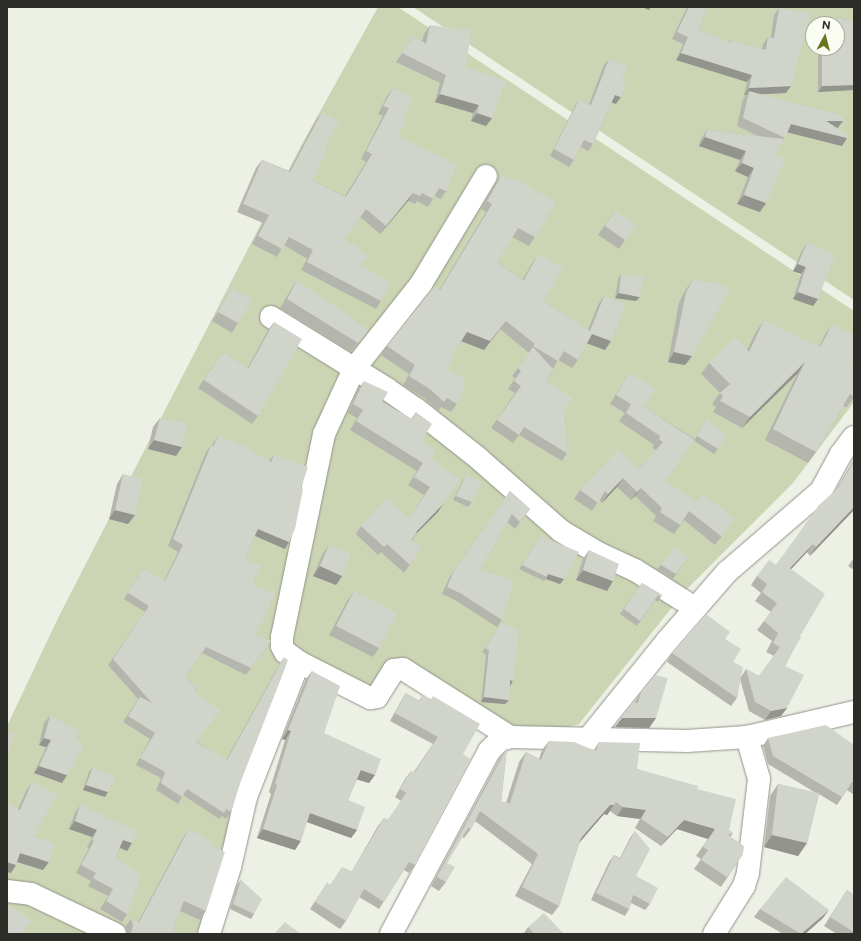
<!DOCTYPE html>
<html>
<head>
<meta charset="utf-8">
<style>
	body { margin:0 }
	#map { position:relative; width:861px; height:941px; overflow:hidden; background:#edf0e5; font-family:"Public Sans",sans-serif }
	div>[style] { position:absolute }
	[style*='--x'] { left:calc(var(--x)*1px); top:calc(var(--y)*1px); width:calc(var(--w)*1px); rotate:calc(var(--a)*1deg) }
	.green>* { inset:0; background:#ccd5b3 }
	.roads { filter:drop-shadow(0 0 1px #91948a) drop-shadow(0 0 1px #91948a) }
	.minor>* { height:22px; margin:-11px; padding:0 11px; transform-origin:11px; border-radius:11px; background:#fff }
	.wall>* { inset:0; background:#b4b6ae }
	.shaded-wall>* { inset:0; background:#92948d }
	.building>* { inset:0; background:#d1d4ca }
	span { translate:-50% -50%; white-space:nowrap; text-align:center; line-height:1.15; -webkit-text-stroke:4px #fafdf2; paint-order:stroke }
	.frame { position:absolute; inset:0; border:8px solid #2c2d29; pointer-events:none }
	.north { position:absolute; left:805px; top:16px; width:40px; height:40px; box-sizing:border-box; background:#fafdf2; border:1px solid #a8aaa2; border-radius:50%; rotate:7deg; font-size:11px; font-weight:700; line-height:16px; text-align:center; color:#2c2d29 }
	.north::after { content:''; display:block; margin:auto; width:14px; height:18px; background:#697724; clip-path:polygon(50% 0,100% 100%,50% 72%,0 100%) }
</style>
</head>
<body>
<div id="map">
	<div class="green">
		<div style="clip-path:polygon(378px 7px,398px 7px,854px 311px,854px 402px,793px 483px,685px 591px,579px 724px,548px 732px,505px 729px,415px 673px,370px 693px,298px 656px,204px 934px,7px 934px,7px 726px,59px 616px,302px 144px)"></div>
		<div style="clip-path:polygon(evenodd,413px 7px,854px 7px,854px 300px,413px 7px,813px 24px,837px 24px,837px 48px,813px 48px,813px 24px)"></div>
	</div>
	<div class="roads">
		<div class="minor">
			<div style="--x:271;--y:317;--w:137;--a:31.8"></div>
			<div style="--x:387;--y:389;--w:35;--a:35"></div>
			<div style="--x:416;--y:409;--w:79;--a:38.3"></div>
			<div style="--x:478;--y:458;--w:111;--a:41.3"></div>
			<div style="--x:561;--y:531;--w:43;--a:30.7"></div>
			<div style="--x:598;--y:553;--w:41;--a:24.7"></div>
			<div style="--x:635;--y:570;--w:71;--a:32.3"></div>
			<div style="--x:299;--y:662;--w:80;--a:26.9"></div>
			<div style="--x:370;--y:698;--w:7;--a:-8"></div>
			<div style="--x:377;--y:697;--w:32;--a:-58"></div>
			<div style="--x:394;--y:670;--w:9;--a:-6"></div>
			<div style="--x:403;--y:669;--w:127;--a:32.4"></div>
			<div style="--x:588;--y:739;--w:126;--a:-51.1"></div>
			<div style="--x:667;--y:641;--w:91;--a:-49"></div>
			<div style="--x:727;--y:572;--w:124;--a:-40.8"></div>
			<div style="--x:821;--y:491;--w:42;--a:-61.6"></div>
			<div style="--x:841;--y:454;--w:21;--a:-53"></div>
			<div style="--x:7;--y:891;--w:24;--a:7"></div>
			<div style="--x:31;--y:894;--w:93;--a:25.5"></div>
			<div style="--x:209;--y:934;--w:70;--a:-72.6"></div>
			<div style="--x:230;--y:867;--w:72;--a:-77.1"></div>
			<div style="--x:246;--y:797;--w:145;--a:-68.6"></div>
			<div style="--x:299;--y:662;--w:17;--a:-144"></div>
			<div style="--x:285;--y:652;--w:7;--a:-117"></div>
			<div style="--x:282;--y:646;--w:9;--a:-90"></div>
			<div style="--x:282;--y:637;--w:207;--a:-78.3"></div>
			<div style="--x:324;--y:434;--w:72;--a:-65.2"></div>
			<div style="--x:354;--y:369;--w:108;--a:-51.8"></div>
			<div style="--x:421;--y:284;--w:126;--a:-59"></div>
			<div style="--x:391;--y:934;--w:208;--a:-61.8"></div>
			<div style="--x:489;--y:751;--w:14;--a:-45"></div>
			<div style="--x:499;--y:741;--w:12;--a:-20"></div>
			<div style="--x:510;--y:737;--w:177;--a:1.3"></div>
			<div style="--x:687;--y:741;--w:60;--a:-3.8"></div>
			<div style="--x:747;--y:737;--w:110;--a:-13.2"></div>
			<div style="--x:714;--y:934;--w:57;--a:-58"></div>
			<div style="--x:744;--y:886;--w:14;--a:-73"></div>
			<div style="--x:748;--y:873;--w:95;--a:-83.3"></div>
			<div style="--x:759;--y:779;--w:44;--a:-105.9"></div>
		</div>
	</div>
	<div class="wall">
		<div style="clip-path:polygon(687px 7px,708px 7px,698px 29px,728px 43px,731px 40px,762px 49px,763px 44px,768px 37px,771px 37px,774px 15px,779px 8px,786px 93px,761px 94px,837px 128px,847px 138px,842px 146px,787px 132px,776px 155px,766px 203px,760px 212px,737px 204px,748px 177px,735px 171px,740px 160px,699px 146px,701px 139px,707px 130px,758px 136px,737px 126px,743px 99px,746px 95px,744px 95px,747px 82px,676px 60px,683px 44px,672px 39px)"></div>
		<div style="clip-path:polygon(822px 16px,854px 21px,854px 90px,818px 92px,818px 48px,837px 48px,837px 24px,818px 24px,818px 22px)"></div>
		<div style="clip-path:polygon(430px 25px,466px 67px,492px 118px,486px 126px,471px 121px,473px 113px,435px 102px,440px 83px,396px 62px,414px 36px,422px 41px,424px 34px)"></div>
		<div style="clip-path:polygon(609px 59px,621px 81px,616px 104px,612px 102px,593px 144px,588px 151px,581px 147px,574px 160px,569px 167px,550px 156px,575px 106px,579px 100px,589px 104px,604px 65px)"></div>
		<div style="clip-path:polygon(393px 88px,402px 118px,398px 136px,446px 191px,441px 199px,435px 196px,428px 207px,417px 201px,415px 204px,408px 201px,380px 234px,360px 217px,345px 239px,381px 301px,376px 309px,301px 270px,307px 259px,284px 245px,277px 257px,252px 244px,263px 223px,237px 212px,256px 168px,262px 160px,289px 171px,316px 120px,322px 112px,328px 141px,312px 180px,345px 196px,366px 162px,361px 159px,383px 116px,378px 114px,387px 96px)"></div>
		<div style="clip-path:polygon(502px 175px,535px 237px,529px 246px,512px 237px,497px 263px,523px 279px,532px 263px,538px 254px,543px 301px,588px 330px,598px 305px,604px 296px,611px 341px,605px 350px,587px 343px,578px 360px,572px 368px,558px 360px,553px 369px,546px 381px,565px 409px,567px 453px,562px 461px,519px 435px,513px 443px,491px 428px,515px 393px,508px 389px,515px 378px,512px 376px,529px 353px,500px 329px,484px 350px,461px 341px,451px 357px,447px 369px,462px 387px,457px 404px,451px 412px,441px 407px,438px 411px,424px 398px,403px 385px,409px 374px,381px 355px,387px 346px,439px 290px,486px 212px,481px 209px,496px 183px)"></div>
		<div style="clip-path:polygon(615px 211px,625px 240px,619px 249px,598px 235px)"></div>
		<div style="clip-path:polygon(807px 243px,818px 299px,813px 306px,793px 299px,801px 274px,793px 271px,802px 250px)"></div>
		<div style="clip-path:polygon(621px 274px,636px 301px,615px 298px,618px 279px)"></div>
		<div style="clip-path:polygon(297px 280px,361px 339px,351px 352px,280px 308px,291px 289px)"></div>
		<div style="clip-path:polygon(693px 280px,692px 356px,685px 365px,668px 362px,679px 302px,686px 289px)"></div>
		<div style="clip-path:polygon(232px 288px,238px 323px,232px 333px,212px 321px,226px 298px)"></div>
		<div style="clip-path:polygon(764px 320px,819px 347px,824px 336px,832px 325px,851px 367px,854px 368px,854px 397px,847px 407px,843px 406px,816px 452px,808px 463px,765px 440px,797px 374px,742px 428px,713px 412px,716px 407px,712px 404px,720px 393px,701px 374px,709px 363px,747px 350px,756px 332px)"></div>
		<div style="clip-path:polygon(274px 322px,258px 416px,252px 424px,198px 388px,223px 352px,247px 369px,268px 330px)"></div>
		<div style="clip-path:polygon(629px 373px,644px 407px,695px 439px,707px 420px,718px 449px,714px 454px,694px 441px,666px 481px,691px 508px,735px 519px,715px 545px,684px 520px,674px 534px,653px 521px,656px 516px,635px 496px,631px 500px,617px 487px,602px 503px,599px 500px,592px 511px,574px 499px,580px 490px,639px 469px,656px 450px,652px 448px,654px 445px,619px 421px,625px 413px,610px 404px)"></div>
		<div style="clip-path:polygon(364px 381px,382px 402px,411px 419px,416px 412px,421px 442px,431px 459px,438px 512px,417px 533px,412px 541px,422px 547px,404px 573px,381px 552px,378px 555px,356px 534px,361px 526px,409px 518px,424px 495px,408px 485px,417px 471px,350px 430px,357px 418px,348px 413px,358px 390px)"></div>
		<div style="clip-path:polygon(160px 418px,182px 447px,176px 456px,148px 449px,153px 427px)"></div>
		<div style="clip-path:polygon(218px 436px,269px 461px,274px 454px,301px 488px,285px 549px,255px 536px,245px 558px,252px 585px,256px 634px,271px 641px,246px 675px,202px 653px,185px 677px,197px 688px,195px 691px,197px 742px,226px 760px,280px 663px,284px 657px,239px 786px,231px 812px,226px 819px,222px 816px,219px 819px,183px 795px,178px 804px,156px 790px,161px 778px,136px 765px,150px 739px,123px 722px,138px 699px,108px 665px,145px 612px,124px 599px,143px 569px,164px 581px,178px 552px,168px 546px,206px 452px,211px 445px,212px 446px,213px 443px)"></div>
		<div style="clip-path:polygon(854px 459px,854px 510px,810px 556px,807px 552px,791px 569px,800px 636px,785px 666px,787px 708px,781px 716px,765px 720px,749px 711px,740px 679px,737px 698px,731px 706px,667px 662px,672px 653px,725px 639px,733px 662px,741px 677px,746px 669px,759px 676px,774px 656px,766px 652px,772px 641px,757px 630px,771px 612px,755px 601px,761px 593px,751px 585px,757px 576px,776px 565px,836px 490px)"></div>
		<div style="clip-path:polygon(123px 474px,135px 515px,128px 524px,109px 519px,117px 484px)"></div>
		<div style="clip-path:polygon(466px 475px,472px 502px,468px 507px,453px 500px,463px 480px)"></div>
		<div style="clip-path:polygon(510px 491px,530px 509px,515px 529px,507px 522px,480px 570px,502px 620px,497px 627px,455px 600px,442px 594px,449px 578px)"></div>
		<div style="clip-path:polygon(541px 536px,564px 579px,560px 584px,546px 579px,544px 581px,519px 569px)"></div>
		<div style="clip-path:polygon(329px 545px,342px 576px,336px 585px,313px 576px,322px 555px)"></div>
		<div style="clip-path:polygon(589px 550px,607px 591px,576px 580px,583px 559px)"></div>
		<div style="clip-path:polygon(688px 557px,673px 579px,657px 569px,661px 565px)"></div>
		<div style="clip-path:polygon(854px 558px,854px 570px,848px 566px)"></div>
		<div style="clip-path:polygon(642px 583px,662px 595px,658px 602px,655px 600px,637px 626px,620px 614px)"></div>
		<div style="clip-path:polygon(354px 591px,379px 648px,373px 657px,329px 635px,347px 601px)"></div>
		<div style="clip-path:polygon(502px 622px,505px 704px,481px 702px,486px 655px,482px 652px)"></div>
		<div style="clip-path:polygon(312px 671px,324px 733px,375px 775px,369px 783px,357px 779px,348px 800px,357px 830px,351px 838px,307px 822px,295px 850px,257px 838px,271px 794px,269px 792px,285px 740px,282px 739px,306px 679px)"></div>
		<div style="clip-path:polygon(641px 692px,656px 718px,649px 728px,615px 727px,634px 703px)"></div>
		<div style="clip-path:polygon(406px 693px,419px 701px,423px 695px,463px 754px,415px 865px,409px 873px,404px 870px,379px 909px,359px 897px,346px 921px,340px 929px,310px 909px,327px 883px,330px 885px,352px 871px,378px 826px,384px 818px,388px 820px,401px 801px,395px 797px,405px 779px,411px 771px,413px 773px,433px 744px,390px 721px,401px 701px)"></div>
		<div style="clip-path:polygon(50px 716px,76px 739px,67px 775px,62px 783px,34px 773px,46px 747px,39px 745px,44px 723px)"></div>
		<div style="clip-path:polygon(768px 738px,854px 745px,854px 795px,847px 790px,837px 805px,819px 794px,807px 843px,798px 856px,764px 847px,770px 796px,778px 784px,816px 793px,768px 764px,763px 746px)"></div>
		<div style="clip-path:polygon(549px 741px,594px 750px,599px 742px,637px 769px,697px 789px,729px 830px,733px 833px,730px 837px,743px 854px,721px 887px,694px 869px,701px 859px,696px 856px,708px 839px,677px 829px,661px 846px,635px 828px,640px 819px,617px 816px,610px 811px,607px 815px,604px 814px,580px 841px,559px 906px,552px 915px,515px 896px,532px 864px,475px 821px,471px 829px,464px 838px,462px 837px,447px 863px,446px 882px,439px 891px,431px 886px,500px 758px,507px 748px,501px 802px,506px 803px,519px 762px,526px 752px,539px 759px,542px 750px)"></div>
		<div style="clip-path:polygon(93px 767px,105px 797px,83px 790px,89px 772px)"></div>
		<div style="clip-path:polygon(32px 782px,33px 837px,43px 870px,17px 862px,16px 865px,11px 873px,18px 809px,26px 791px)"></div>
		<div style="clip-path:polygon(80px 805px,132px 843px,127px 851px,120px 848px,116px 856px,116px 859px,127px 914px,122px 922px,100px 909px,108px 896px,88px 886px,91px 881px,76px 873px,89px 848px,87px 848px,92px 837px,69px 829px,75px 813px)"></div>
		<div style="clip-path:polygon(189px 829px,210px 845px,206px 911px,200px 920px,180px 911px,172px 930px,177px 934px,127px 934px,127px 933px,125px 927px,131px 919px,138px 922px,183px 838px)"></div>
		<div style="clip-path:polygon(635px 831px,636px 876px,650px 904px,645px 910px,631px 903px,629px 909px,625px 916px,591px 900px,609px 862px,614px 855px,620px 858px,630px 838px)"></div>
		<div style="clip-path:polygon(241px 880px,254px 914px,251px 919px,230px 909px,237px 885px)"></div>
		<div style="clip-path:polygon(847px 890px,854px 895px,854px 934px,837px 934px,824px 926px)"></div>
		<div style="clip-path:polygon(760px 909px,823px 918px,805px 934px,783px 934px,754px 917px)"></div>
		<div style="clip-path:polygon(528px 927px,564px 934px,525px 934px,524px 933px)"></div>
	</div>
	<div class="shaded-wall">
		<div style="clip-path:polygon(646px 7px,651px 7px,649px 10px,645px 9px)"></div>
		<div style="clip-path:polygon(681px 53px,752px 75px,747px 82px,676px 60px)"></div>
		<div style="clip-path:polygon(854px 85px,854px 90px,818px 92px,822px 86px)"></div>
		<div style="clip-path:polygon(791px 86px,786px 93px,748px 95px,749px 91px,746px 95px,744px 95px,749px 88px)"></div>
		<div style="clip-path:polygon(440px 94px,479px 105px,473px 113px,435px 102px)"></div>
		<div style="clip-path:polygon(615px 95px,621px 97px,616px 104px,610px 102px)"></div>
		<div style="clip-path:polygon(477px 113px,492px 118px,486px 126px,471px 121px)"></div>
		<div style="clip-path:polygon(826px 121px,843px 121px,837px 129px)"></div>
		<div style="clip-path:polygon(791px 124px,847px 138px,842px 146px,786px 132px)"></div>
		<div style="clip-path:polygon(705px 137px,746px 151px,740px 160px,699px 146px)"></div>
		<div style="clip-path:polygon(742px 163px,754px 168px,748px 177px,735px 171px)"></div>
		<div style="clip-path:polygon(413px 193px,408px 201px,380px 234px,386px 226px)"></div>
		<div style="clip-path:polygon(744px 195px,766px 203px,760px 212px,737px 204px)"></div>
		<div style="clip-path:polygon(798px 264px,806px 267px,801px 274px,793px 271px)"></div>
		<div style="clip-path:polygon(798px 292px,818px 299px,813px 306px,793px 299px)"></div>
		<div style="clip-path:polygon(619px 293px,640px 297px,636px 301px,615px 298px)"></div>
		<div style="clip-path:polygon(506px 321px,484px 350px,461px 341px,467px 332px)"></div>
		<div style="clip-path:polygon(592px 334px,611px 341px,605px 350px,586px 343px)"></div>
		<div style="clip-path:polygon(674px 352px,692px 356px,685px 365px,668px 362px)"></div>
		<div style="clip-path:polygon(805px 362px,797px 374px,742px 428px,750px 417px)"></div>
		<div style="clip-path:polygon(154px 440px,182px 447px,176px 456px,148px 449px)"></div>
		<div style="clip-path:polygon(623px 478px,617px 487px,602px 503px,608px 494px)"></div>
		<div style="clip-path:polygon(641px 488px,635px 496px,631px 500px,637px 492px)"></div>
		<div style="clip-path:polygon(444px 503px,438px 512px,410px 540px,416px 532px)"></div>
		<div style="clip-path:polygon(854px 507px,854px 510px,810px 556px,816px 547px)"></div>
		<div style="clip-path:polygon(115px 510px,135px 515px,128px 524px,109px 519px)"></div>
		<div style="clip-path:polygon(258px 529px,289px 542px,285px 549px,253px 535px)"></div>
		<div style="clip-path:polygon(813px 544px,807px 552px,784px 577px,790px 568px)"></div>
		<div style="clip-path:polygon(320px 566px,342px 576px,336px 585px,313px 576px)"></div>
		<div style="clip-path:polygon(583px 570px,613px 581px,607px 591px,576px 580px)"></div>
		<div style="clip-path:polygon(548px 574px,564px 579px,560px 584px,546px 579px)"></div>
		<div style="clip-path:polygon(510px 680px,513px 681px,510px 686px)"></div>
		<div style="clip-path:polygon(484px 697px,509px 700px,505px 704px,481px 702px)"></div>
		<div style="clip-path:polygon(787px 708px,781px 716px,765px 720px,771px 711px)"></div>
		<div style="clip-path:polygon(622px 718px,656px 718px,649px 728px,615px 727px)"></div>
		<div style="clip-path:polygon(288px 730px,291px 731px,285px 740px,282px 739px)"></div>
		<div style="clip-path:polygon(44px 738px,51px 740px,46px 747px,39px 745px)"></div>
		<div style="clip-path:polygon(39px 766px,67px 775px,62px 783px,34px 773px)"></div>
		<div style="clip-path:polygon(361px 770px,375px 775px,369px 783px,355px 779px)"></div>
		<div style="clip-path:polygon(86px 785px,108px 792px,105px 797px,83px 790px)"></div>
		<div style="clip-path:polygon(616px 802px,607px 815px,604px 814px,575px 848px,581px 838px,610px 805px)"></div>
		<div style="clip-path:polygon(623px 807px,646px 810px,640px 819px,617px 816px)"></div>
		<div style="clip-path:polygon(310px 813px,357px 830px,351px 838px,304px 821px)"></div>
		<div style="clip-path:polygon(684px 820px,715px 829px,708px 839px,677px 829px,661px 846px,668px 837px)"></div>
		<div style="clip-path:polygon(75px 821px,97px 830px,92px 837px,69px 829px)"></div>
		<div style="clip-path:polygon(263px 829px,301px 841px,295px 850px,257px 838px)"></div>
		<div style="clip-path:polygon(772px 835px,807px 843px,798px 856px,764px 847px)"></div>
		<div style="clip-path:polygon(123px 840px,132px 843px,127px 851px,118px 847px)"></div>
		<div style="clip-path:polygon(20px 853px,49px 862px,43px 870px,14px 861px)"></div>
		<div style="clip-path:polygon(7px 862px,16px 865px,11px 873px,7px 872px)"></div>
		<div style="clip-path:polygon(829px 910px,823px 918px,805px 934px,801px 934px)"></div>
	</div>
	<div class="building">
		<div style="clip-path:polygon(689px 7px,708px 7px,698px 29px,730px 43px,731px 40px,766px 50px,768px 37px,774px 38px,779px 8px,810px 13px,791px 86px,749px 88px,752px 75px,681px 53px,688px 37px,677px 32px)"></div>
		<div style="clip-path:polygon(822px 16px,854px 21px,854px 85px,822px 86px,822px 48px,837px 48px,837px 24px,822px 24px)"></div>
		<div style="clip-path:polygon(430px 25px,471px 31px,466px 67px,506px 81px,492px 118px,477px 113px,479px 105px,440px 94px,446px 75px,402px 53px,414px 36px,426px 44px)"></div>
		<div style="clip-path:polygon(609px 59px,627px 66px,621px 81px,626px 82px,621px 97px,615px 95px,593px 144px,584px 140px,574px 160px,554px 149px,579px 100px,591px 105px)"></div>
		<div style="clip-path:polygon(393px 88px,413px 98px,402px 118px,406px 120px,398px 136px,457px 165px,446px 191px,439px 188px,433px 199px,422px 193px,420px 196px,413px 193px,386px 226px,366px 209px,345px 239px,368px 256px,360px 266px,391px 283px,381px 301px,307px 262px,313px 250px,289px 237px,282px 249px,258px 236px,269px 215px,243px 204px,262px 160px,290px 172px,322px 112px,339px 121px,328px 141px,324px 157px,312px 180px,346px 197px,372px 154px,366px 151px,389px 108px,383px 106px)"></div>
		<div style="clip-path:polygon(749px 91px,843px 116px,843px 121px,826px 121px,848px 135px,847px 138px,791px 124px,785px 138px,743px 118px)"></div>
		<div style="clip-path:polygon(707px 130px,784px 139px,776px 155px,785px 159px,766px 203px,744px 195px,754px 168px,742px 163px,746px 151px,705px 137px)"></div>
		<div style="clip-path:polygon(502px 175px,514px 181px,515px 179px,556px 202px,535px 237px,518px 228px,497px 263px,524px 280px,538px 254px,563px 268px,543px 301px,590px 331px,604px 296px,625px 304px,611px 341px,592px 334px,578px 360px,564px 351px,558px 361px,533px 346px,535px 344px,506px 321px,490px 341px,467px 332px,451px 357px,453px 358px,447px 369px,466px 380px,462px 387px,465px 389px,457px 404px,447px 398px,444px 402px,430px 389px,409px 376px,415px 365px,387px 346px,434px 287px,440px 290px,492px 204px,487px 201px)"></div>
		<div style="clip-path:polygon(615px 211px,636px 224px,625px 240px,605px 226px)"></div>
		<div style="clip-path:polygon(807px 243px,835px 255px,818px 299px,798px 292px,806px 267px,798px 264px)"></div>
		<div style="clip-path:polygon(621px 274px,643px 277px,640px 297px,619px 293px)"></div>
		<div style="clip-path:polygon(297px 280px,368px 330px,358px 343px,287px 299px)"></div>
		<div style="clip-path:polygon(693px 280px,719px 284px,729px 290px,692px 356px,674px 352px,686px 292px)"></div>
		<div style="clip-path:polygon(232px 288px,252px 300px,238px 323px,218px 312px)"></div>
		<div style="clip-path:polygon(764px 320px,820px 347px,832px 325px,854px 336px,854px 361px,851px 367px,854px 368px,854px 396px,850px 394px,816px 452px,773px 429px,805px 362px,750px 417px,720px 401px,723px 396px,720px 393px,730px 384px,709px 363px,735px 337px,749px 352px)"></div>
		<div style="clip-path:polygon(274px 322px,302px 339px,258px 416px,204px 380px,223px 352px,248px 369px)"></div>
		<div style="clip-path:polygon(533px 347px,553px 369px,546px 381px,572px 398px,565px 409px,567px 453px,524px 427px,519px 435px,497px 420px,521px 386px,514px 381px,521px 371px,518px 368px)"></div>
		<div style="clip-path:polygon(629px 373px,655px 389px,644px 407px,695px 440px,666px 481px,696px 501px,691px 508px,702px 494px,735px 519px,722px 537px,689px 511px,680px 525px,660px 512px,662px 508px,641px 488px,637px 492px,623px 478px,608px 494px,605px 491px,598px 503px,580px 490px,618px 450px,639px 469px,663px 442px,659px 439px,660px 436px,626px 413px,631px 404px,616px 395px)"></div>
		<div style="clip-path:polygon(364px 381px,388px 392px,382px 402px,412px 419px,416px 412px,432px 424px,421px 442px,436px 450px,431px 459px,460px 480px,444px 503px,416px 532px,417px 533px,411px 540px,422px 547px,410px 565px,387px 544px,384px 547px,361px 526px,387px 498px,409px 518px,430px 487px,414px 477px,423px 463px,356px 421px,363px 410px,353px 404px)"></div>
		<div style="clip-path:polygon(160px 418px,187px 424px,182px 447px,154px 440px)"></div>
		<div style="clip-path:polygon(707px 420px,727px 435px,718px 449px,697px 436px)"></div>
		<div style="clip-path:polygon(218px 436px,230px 441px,232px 440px,271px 462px,274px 454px,308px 467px,301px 488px,303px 489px,295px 529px,289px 542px,258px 529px,245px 558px,261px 566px,252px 585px,275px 594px,256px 634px,271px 641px,251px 668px,206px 647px,185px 677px,197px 688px,194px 691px,220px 710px,196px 742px,227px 760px,284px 657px,288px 660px,239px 786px,231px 812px,226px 809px,224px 813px,187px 789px,182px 797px,161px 783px,165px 772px,140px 758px,155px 733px,128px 716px,140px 697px,152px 703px,113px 659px,149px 606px,128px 593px,143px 569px,165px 581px,183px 545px,173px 539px,211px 445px,213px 447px)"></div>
		<div style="clip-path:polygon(854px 461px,854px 507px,816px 547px,813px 544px,790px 568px,825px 594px,800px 636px,801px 637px,785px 666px,804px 675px,787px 708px,771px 711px,755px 702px,746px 669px,759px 676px,780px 647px,773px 643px,778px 633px,764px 621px,777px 603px,762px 592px,767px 584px,757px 576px,769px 560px,776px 565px,819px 505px,838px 488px)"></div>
		<div style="clip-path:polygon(123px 474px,143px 479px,135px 515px,115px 510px)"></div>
		<div style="clip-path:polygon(466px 475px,481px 482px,472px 502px,456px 496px)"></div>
		<div style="clip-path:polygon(510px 491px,530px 509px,520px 522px,512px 514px,480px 570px,514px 581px,502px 620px,460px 593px,447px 587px,454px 571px)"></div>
		<div style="clip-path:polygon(541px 536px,579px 552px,564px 579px,548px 574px,547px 577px,522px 565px)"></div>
		<div style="clip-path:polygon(329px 545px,351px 554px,342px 576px,320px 566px)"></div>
		<div style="clip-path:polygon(675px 547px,688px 557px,676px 574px,661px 565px)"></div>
		<div style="clip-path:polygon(589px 550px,619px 564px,613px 581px,583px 570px)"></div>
		<div style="clip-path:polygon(642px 583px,662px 595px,661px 597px,658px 595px,640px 621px,624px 609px)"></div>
		<div style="clip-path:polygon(354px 591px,397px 613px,379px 648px,336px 626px)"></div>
		<div style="clip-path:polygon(706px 614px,730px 632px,725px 639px,741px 649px,733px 662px,743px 667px,737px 698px,672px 653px)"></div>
		<div style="clip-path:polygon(502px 622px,519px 631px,513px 681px,510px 680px,509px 700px,484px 697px,489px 650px,485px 648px)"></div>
		<div style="clip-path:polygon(312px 671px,340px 686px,324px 733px,381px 759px,375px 775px,361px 770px,348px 800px,365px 807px,357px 830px,310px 813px,301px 841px,263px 829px,277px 785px,275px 784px,291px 731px,288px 730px)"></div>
		<div style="clip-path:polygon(655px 675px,668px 678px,656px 718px,622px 718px,633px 702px,638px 703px,641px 692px)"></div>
		<div style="clip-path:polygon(406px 693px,420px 701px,423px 695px,431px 699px,433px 696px,480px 724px,463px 754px,471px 760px,415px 865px,409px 862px,384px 902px,364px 889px,346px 921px,315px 902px,327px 883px,330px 885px,342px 867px,352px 871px,384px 818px,388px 820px,406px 793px,400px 789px,411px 771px,414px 773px,438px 737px,395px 713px)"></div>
		<div style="clip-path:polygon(50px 716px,80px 731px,76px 739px,82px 742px,80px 745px,83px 747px,67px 775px,39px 766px,51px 740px,44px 738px)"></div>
		<div style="clip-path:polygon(826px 725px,854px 745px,854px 783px,852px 782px,842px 797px,773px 756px,768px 738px)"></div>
		<div style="clip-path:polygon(7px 732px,15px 735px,7px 754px)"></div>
		<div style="clip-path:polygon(549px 741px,574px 742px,596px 751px,599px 742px,640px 743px,637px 769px,698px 786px,697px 789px,736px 799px,729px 830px,733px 833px,728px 835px,744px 846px,743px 854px,727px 877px,701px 860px,708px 850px,703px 847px,715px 829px,684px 820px,668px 837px,641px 819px,646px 810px,623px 807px,616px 802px,614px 805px,610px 805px,581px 838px,559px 906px,522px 887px,538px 854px,480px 811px,471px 829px,468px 828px,447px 863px,455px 867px,446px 882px,437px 877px,507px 748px,501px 802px,510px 803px,526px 752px,541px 760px)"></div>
		<div style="clip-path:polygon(93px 767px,115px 776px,108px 792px,86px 785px)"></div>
		<div style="clip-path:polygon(32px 782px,57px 794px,33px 837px,54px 843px,49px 862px,20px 853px,16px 865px,7px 862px,7px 803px,20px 810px)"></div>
		<div style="clip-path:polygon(778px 784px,819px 793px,807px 843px,772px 835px)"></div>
		<div style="clip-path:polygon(80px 805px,137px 831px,132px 843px,123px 840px,116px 856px,116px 859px,141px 874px,127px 914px,106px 901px,113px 889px,93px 878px,96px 873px,81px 865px,94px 841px,92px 840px,97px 830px,75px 821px)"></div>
		<div style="clip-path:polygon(189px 829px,211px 841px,210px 845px,225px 852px,206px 911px,184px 901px,172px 930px,177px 932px,177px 934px,130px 934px,132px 930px,133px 924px,131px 919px,139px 922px)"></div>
		<div style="clip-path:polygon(635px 831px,650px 849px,636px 876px,658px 888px,650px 904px,633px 895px,629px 909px,596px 893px,614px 855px,620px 859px)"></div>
		<div style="clip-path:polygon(786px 877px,829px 910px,801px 934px,760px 909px)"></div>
		<div style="clip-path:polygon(241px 880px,262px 899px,254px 914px,233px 904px)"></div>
		<div style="clip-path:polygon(847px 890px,854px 895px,854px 932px,830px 917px)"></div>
		<div style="clip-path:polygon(10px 906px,31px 920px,22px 934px,7px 934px,7px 911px)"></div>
		<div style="clip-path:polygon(544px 913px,564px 934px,534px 934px,528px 927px)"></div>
		<div style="clip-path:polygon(285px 922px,301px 934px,274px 934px)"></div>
		<div style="clip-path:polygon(413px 932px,417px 934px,412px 934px)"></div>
	</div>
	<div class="frame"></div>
	<div class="north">N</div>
</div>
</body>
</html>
